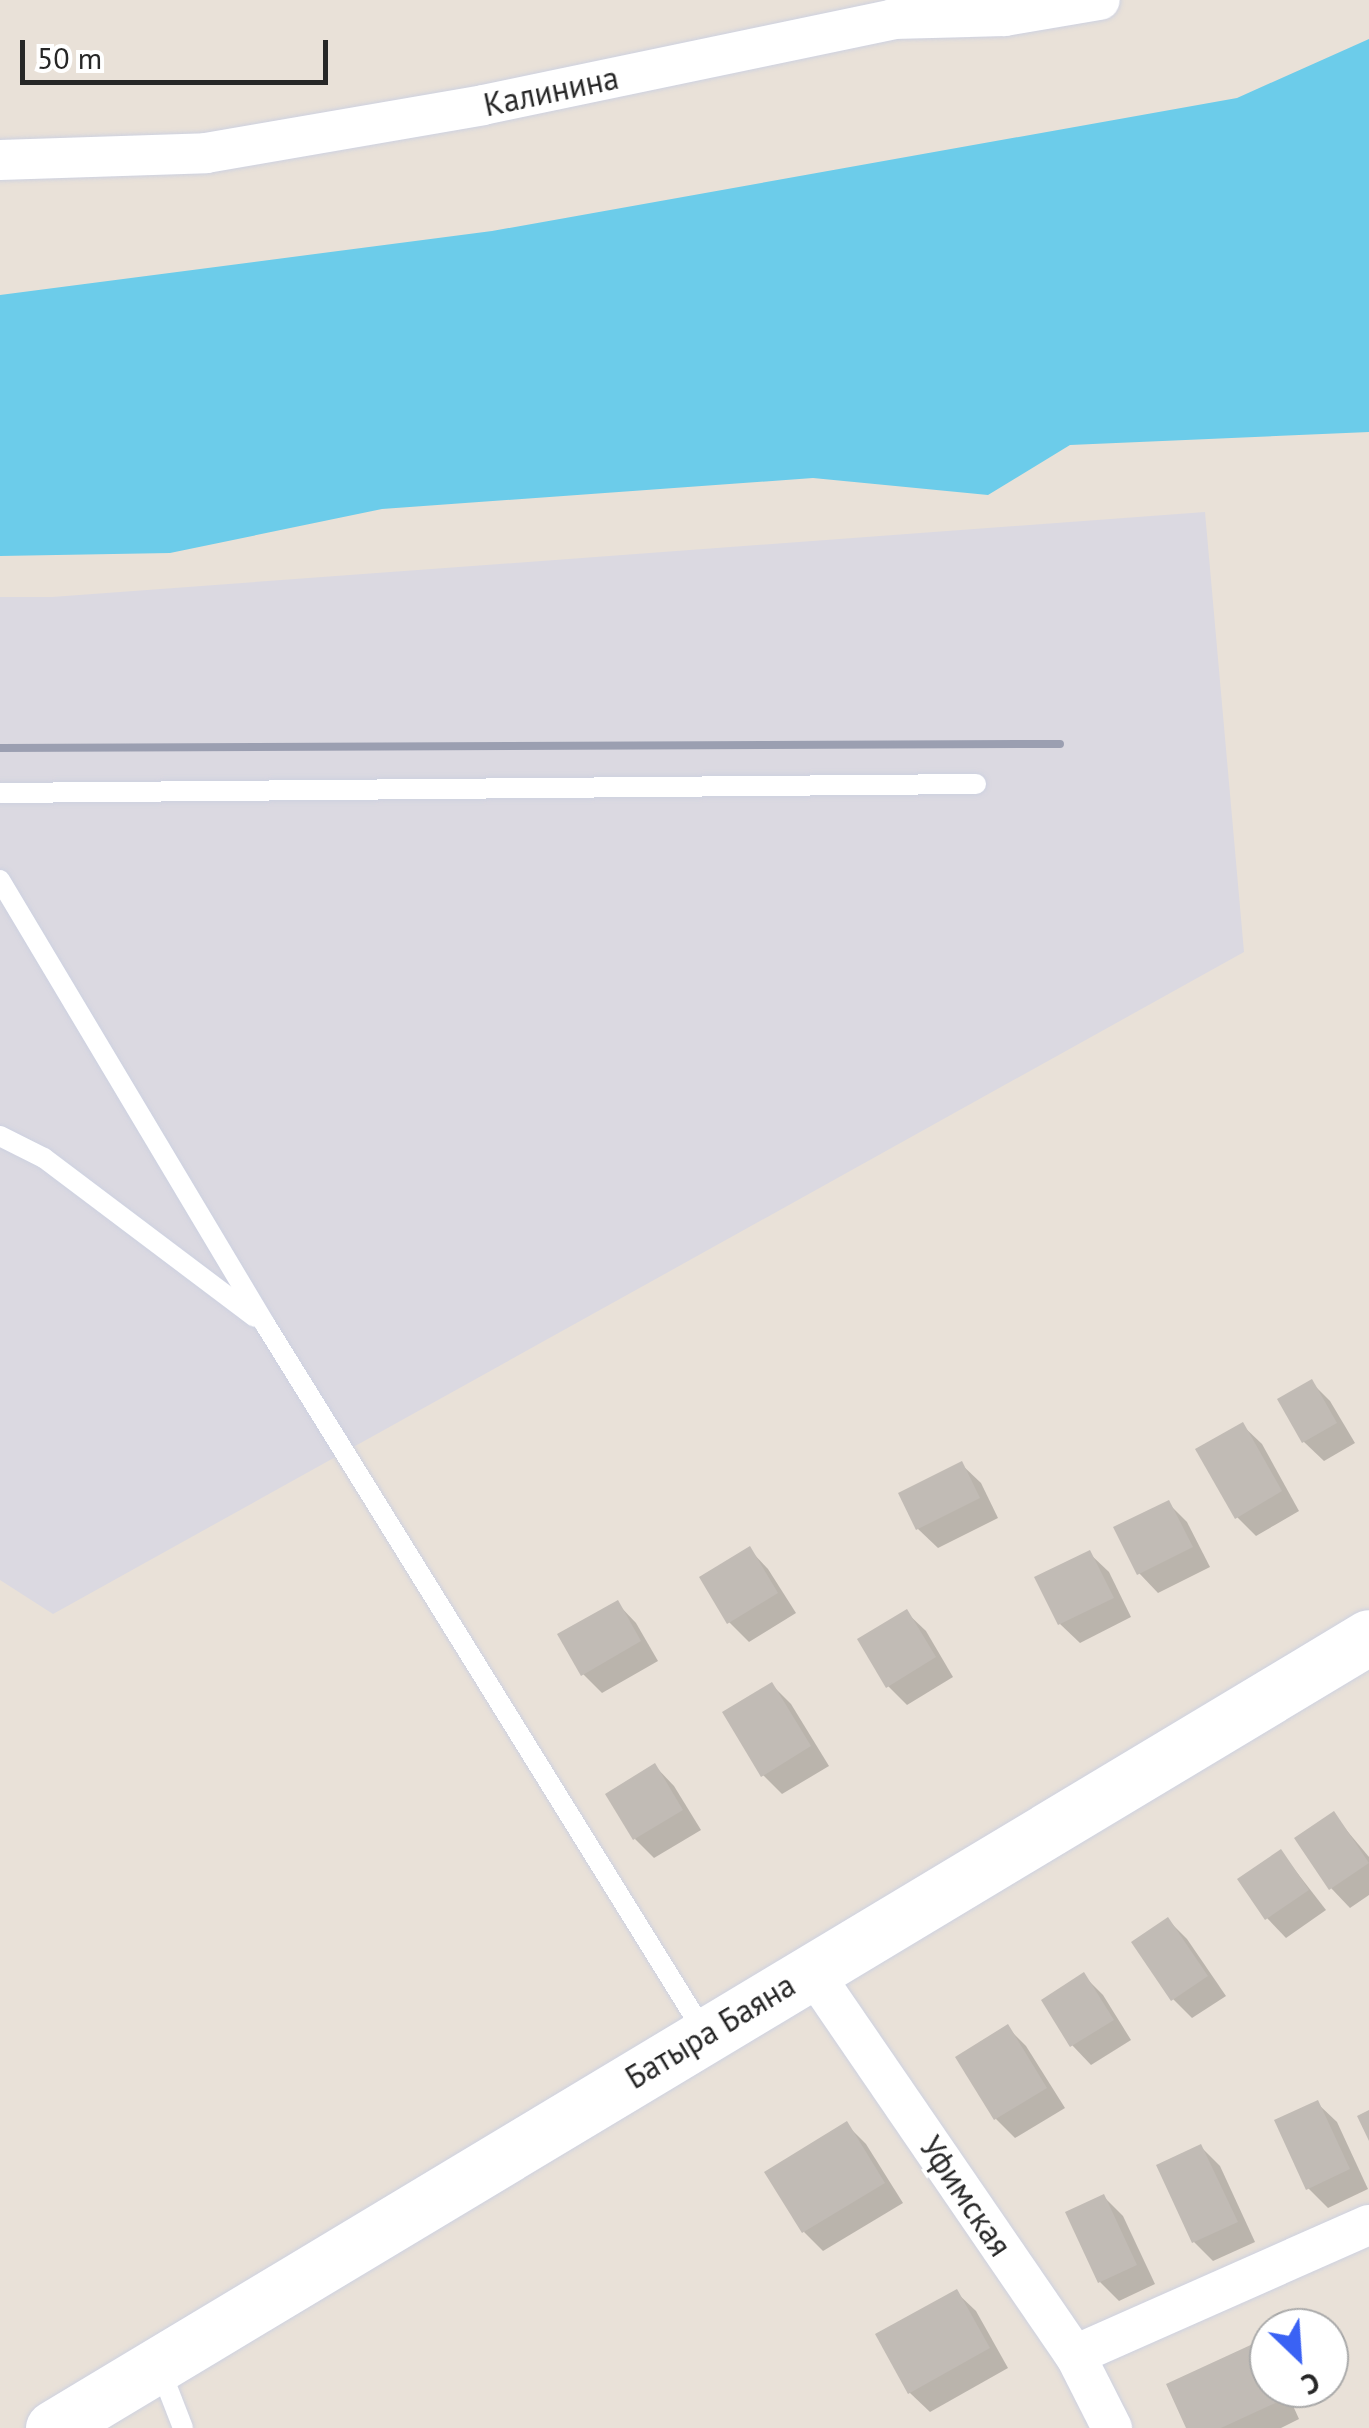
<!DOCTYPE html>
<html>
<head>
<meta charset="utf-8">
<style>
	body { margin:0 }
	#map { position:relative; width:1369px; height:2428px; overflow:hidden; background:#e9e1d8; font-family:"PT Sans",sans-serif }
	div>[style] { position:absolute }
	[style*='--x'] { left:calc(var(--x)*1px); top:calc(var(--y)*1px); width:calc(var(--w)*1px); rotate:calc(var(--a)*1deg) }
	.industrial>* { inset:0; background:#dbd9e1 }
	.water>* { inset:0; background:#6cccea }
	.shadow>* { inset:0; background:#0003 }
	.building>* { inset:0; background:#c1bbb5 }
	.roads { filter:drop-shadow(0 0 2px #cdd1e0) drop-shadow(0 0 2px #cdd1e0) }
	.lane>* { height:20px; margin:-10px; padding:0 10px; transform-origin:10px; border-radius:10px; background:#fff }
	.street>* { height:40px; margin:-20px; padding:0 20px; transform-origin:20px; border-radius:20px; background:#fff }
	.secondary>* { height:55px; margin:-27.5px; padding:0 27.5px; transform-origin:27.5px; border-radius:27.5px; background:#fff }
	.rail>* { height:8px; margin:-4px; padding:0 4px; transform-origin:4px; border-radius:4px; background:#9b9fb1 }
	span { translate:-50% -50%; white-space:nowrap; text-align:center; line-height:1.15; -webkit-text-stroke:8px #fff; paint-order:stroke }
	.street-label { font-size:32px; color:#272727 }
	.north { position:absolute; left:1249px; top:2308px; width:100px; height:100px; box-sizing:border-box; background:#fff; border:2px solid #a9a9a9; border-radius:50%; rotate:155deg; font-size:28px; font-weight:700; line-height:40px; text-align:center; color:#272727 }
	.north::after { content:''; display:block; margin:auto; width:35px; height:45px; background:#3a62f4; clip-path:polygon(50% 0,100% 100%,50% 72%,0 100%) }
	.scale { position:absolute; left:20px; top:40px; width:308px; height:45px; box-sizing:border-box; border:5px solid #272727; border-top:0; padding-left:12px; font-size:30px; line-height:35px; white-space:nowrap; color:#272727; -webkit-text-stroke:8px #fff; paint-order:stroke }
</style>
</head>
<body>
<div id="map">
	<div class="industrial">
		<div style="clip-path:polygon(1205px 512px,1244px 952px,53px 1614px,0 1580px,0 597px,52px 597px)"></div>
	</div>
	<div class="water">
		<div style="clip-path:polygon(1369px 39px,1369px 432px,1070px 445px,988px 495px,813px 478px,382px 509px,170px 553px,0 556px,0 295px,492px 231px,1237px 98px)"></div>
	</div>
	<div class="shadow">
		<div style="clip-path:polygon(1311px 1382px,1330px 1401px,1355px 1443px,1324px 1461px,1304px 1442px,1280px 1400px)"></div>
		<div style="clip-path:polygon(1242px 1425px,1262px 1444px,1299px 1511px,1256px 1536px,1237px 1517px)"></div>
		<div style="clip-path:polygon(961px 1464px,981px 1483px,998px 1518px,938px 1548px,918px 1529px,901px 1494px)"></div>
		<div style="clip-path:polygon(1168px 1503px,1187px 1522px,1210px 1567px,1158px 1593px,1139px 1573px)"></div>
		<div style="clip-path:polygon(749px 1549px,768px 1569px,796px 1613px,749px 1642px,729px 1622px)"></div>
		<div style="clip-path:polygon(1089px 1553px,1109px 1572px,1131px 1617px,1080px 1643px,1060px 1624px)"></div>
		<div style="clip-path:polygon(617px 1603px,636px 1623px,658px 1661px,602px 1693px,583px 1674px)"></div>
		<div style="clip-path:polygon(906px 1612px,926px 1631px,953px 1677px,907px 1705px,888px 1686px)"></div>
		<div style="clip-path:polygon(772px 1685px,791px 1704px,829px 1766px,782px 1794px,763px 1775px)"></div>
		<div style="clip-path:polygon(655px 1766px,674px 1786px,701px 1830px,654px 1858px,635px 1839px)"></div>
		<div style="clip-path:polygon(1333px 1814px,1369px 1857px,1369px 1895px,1350px 1908px,1331px 1888px)"></div>
		<div style="clip-path:polygon(1281px 1852px,1326px 1910px,1286px 1938px,1267px 1918px)"></div>
		<div style="clip-path:polygon(1168px 1920px,1187px 1939px,1226px 1996px,1192px 2018px,1173px 1999px)"></div>
		<div style="clip-path:polygon(1084px 1976px,1103px 1995px,1131px 2040px,1091px 2065px,1072px 2045px)"></div>
		<div style="clip-path:polygon(1007px 2027px,1026px 2046px,1065px 2108px,1015px 2138px,996px 2119px)"></div>
		<div style="clip-path:polygon(1317px 2103px,1337px 2122px,1368px 2189px,1328px 2208px,1308px 2188px)"></div>
		<div style="clip-path:polygon(847px 2125px,866px 2144px,903px 2203px,823px 2251px,804px 2232px)"></div>
		<div style="clip-path:polygon(1201px 2147px,1220px 2166px,1255px 2242px,1213px 2261px,1194px 2242px)"></div>
		<div style="clip-path:polygon(1104px 2197px,1123px 2216px,1155px 2284px,1119px 2301px,1100px 2282px)"></div>
		<div style="clip-path:polygon(956px 2292px,976px 2311px,1008px 2368px,930px 2412px,910px 2393px,878px 2335px)"></div>
		<div style="clip-path:polygon(1255px 2346px,1269px 2360px,1269px 2388px,1285px 2388px,1299px 2419px,1281px 2428px,1189px 2428px)"></div>
	</div>
	<div class="building">
		<div style="clip-path:polygon(1312px 1379px,1337px 1423px,1302px 1443px,1277px 1399px)"></div>
		<div style="clip-path:polygon(1243px 1422px,1282px 1491px,1235px 1519px,1195px 1449px)"></div>
		<div style="clip-path:polygon(962px 1461px,980px 1498px,916px 1530px,898px 1493px)"></div>
		<div style="clip-path:polygon(1169px 1500px,1193px 1547px,1137px 1575px,1113px 1527px)"></div>
		<div style="clip-path:polygon(750px 1546px,778px 1593px,727px 1624px,699px 1577px)"></div>
		<div style="clip-path:polygon(1090px 1550px,1114px 1598px,1058px 1625px,1034px 1577px)"></div>
		<div style="clip-path:polygon(618px 1600px,641px 1641px,581px 1676px,557px 1634px)"></div>
		<div style="clip-path:polygon(907px 1609px,936px 1657px,886px 1688px,857px 1639px)"></div>
		<div style="clip-path:polygon(772px 1682px,811px 1746px,761px 1777px,722px 1712px)"></div>
		<div style="clip-path:polygon(655px 1763px,683px 1810px,633px 1840px,605px 1794px)"></div>
		<div style="clip-path:polygon(1334px 1811px,1369px 1863px,1329px 1890px,1294px 1838px)"></div>
		<div style="clip-path:polygon(1281px 1849px,1309px 1890px,1265px 1920px,1237px 1879px)"></div>
		<div style="clip-path:polygon(1168px 1917px,1208px 1976px,1171px 2001px,1131px 1942px)"></div>
		<div style="clip-path:polygon(1084px 1972px,1114px 2020px,1070px 2047px,1041px 2000px)"></div>
		<div style="clip-path:polygon(1008px 2024px,1047px 2088px,994px 2120px,955px 2057px)"></div>
		<div style="clip-path:polygon(1318px 2100px,1350px 2169px,1306px 2190px,1274px 2120px)"></div>
		<div style="clip-path:polygon(1369px 2110px,1369px 2141px,1357px 2116px)"></div>
		<div style="clip-path:polygon(847px 2121px,885px 2183px,802px 2233px,764px 2172px)"></div>
		<div style="clip-path:polygon(1201px 2144px,1238px 2222px,1192px 2243px,1156px 2165px)"></div>
		<div style="clip-path:polygon(1104px 2194px,1137px 2265px,1098px 2283px,1065px 2212px)"></div>
		<div style="clip-path:polygon(957px 2289px,990px 2348px,908px 2394px,875px 2334px)"></div>
		<div style="clip-path:polygon(1255px 2343px,1269px 2372px,1269px 2388px,1276px 2388px,1282px 2400px,1221px 2428px,1186px 2428px,1166px 2384px)"></div>
	</div>
	<div class="roads">
		<div class="lane">
			<div style="--x:0;--y:793;--w:976;--a:-0.53"></div>
			<div style="--x:0;--y:880;--w:517;--a:59.17"></div>
			<div style="--x:265;--y:1324;--w:833;--a:58.2"></div>
			<div style="--x:0;--y:1136;--w:49;--a:26.6"></div>
			<div style="--x:44;--y:1158;--w:264;--a:37"></div>
			<div style="--x:159;--y:2366;--w:66;--a:68.8"></div>
		</div>
		<div class="street">
			<div style="--x:0;--y:160;--w:206;--a:-1.9"></div>
			<div style="--x:206;--y:153;--w:281;--a:-9.8"></div>
			<div style="--x:483;--y:105;--w:419;--a:-11.8"></div>
			<div style="--x:893;--y:19;--w:112;--a:-1.5"></div>
			<div style="--x:1005;--y:16;--w:96;--a:-9.6"></div>
			<div style="--x:811;--y:1970;--w:467;--a:55.6"></div>
			<div style="--x:1075;--y:2355;--w:82;--a:63.1"></div>
			<div style="--x:1075;--y:2355;--w:321;--a:-23.9"></div>
		</div>
		<div class="secondary">
			<div style="--x:53;--y:2428;--w:1535;--a:-31.01"></div>
		</div>
	</div>
	<div class="rail">
		<div style="--x:0;--y:748;--w:1060;--a:-0.22"></div>
	</div>
	<div class="street-label">
		<span style="left:551px;top:91px;rotate:-12deg">Калинина</span>
		<span style="left:710px;top:2031px;rotate:-31deg">Батыра Баяна</span>
		<span style="left:966px;top:2196px;rotate:56deg">Уфимская</span>
	</div>
	<div class="north">С</div>
	<div class="scale">50 m</div>
</div>
</body>
</html>
